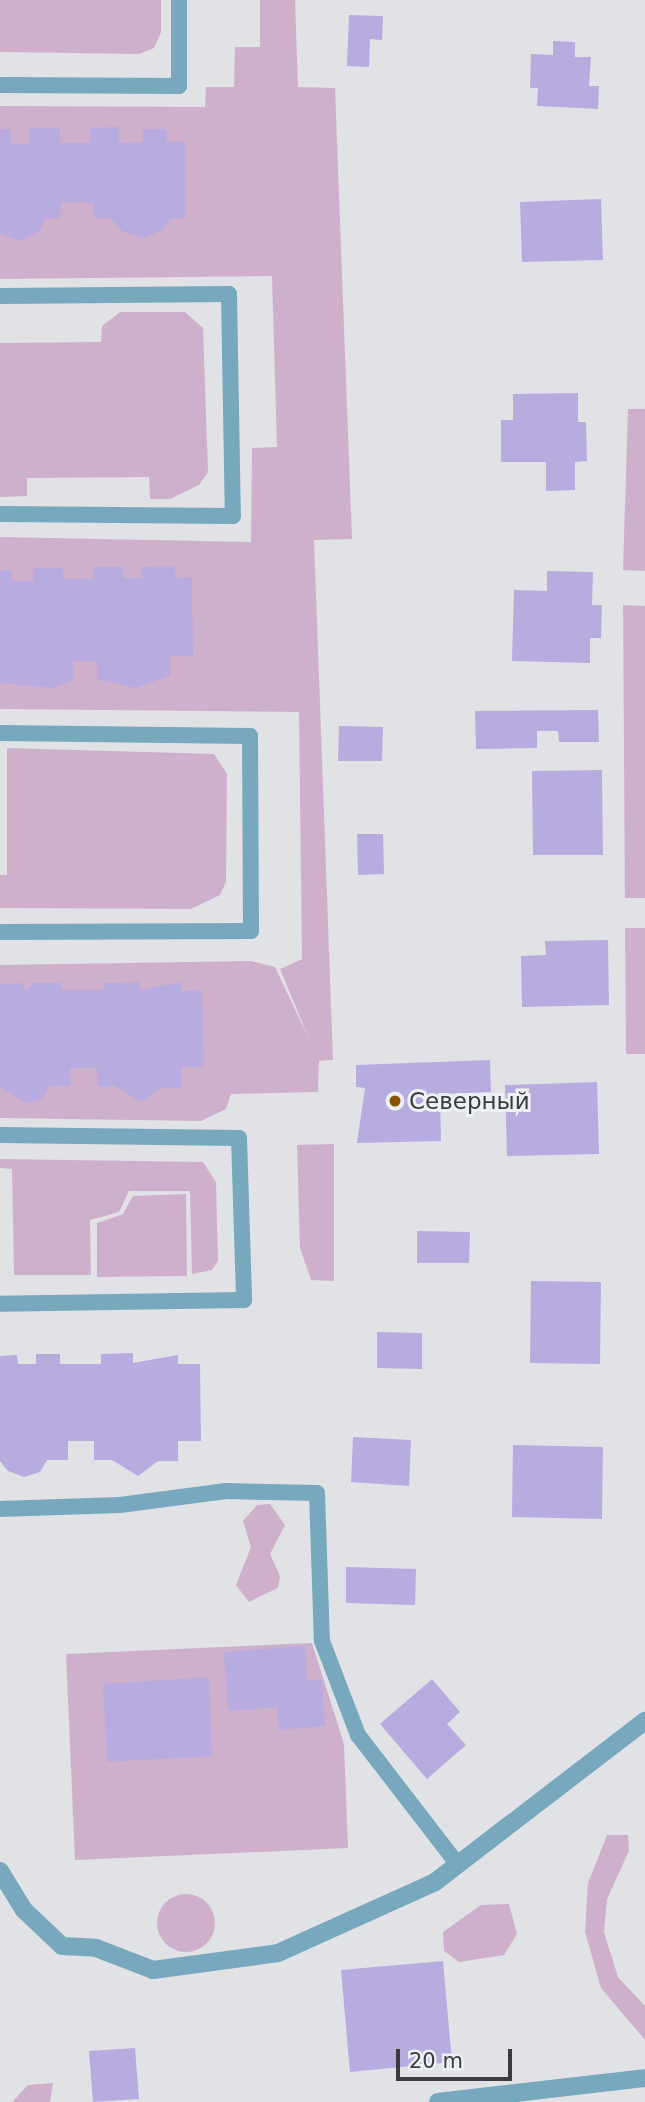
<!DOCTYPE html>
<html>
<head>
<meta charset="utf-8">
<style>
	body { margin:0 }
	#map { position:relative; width:645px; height:2102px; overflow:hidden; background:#e0e2e6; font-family:"DejaVu Sans",sans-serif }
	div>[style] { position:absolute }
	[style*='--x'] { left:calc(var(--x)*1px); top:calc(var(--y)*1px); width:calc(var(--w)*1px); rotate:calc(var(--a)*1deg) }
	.green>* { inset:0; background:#cfb0cc }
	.round { border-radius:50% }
	.building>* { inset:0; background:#b8abdf }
	.lane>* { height:16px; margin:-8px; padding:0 8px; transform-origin:8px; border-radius:8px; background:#78a8be }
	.street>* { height:18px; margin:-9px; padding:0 9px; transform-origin:9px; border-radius:9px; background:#78a8be }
	.dots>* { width:19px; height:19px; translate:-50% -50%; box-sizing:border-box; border:4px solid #edf0f4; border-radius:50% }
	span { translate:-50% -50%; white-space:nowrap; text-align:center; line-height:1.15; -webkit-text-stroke:6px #edf0f4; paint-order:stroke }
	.poi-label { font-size:23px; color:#3b3c3e }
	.left { translate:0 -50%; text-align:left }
	.scale { position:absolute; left:396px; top:2049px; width:116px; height:32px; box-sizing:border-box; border:4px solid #3b3c3e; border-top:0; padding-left:9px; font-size:21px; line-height:24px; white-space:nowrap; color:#3b3c3e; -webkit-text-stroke:5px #edf0f4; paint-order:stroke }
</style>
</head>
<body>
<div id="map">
	<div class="green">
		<div style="clip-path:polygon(0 0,161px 0,161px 32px,154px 48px,139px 54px,0 52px)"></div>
		<div style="clip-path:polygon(260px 0,295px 0,298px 87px,335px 88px,352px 539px,314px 540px,333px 1060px,319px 1061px,318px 1092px,231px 1094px,226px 1109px,201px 1121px,0 1118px,0 965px,251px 961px,275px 967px,309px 1039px,280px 969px,302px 959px,299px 712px,0 709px,0 537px,251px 542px,252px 448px,277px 447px,272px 276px,0 279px,0 106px,205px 107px,206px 87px,234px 87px,235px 47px,260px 47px)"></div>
		<div style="clip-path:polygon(120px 312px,185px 312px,203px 328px,208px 472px,199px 485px,170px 499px,150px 499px,149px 477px,27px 478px,27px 496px,0 497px,0 343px,101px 342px,102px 326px)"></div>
		<div style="clip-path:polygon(628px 409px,645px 409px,645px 571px,623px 570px)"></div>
		<div style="clip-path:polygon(623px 605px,645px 606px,645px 898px,625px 898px)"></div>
		<div style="clip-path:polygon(7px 748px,214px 754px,227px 774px,226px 882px,220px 895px,191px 909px,0 908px,0 875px,7px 875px)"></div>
		<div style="clip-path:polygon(625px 928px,645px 928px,645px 1054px,626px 1054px)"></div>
		<div style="clip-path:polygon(334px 1144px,334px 1281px,311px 1280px,300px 1248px,297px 1145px)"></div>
		<div style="clip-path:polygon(0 1159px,203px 1162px,216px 1182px,218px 1261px,212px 1270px,192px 1274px,190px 1191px,129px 1191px,119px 1212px,90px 1220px,91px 1275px,14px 1275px,12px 1169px,0 1168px)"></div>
		<div style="clip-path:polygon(186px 1194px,187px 1276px,97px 1277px,97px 1223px,123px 1214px,133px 1196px)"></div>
		<div style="clip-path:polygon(270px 1504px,285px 1525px,270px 1554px,280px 1576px,278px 1588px,249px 1602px,236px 1585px,251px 1547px,243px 1521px,257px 1505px)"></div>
		<div style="clip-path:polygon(312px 1643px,344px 1744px,348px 1848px,75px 1860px,66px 1654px)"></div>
		<div style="clip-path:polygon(607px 1835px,628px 1835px,629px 1851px,607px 1899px,604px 1932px,618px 1977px,645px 2006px,645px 2040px,601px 1988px,585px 1932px,588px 1883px)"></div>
		<div class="round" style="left:157px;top:1894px;width:58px;height:58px"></div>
		<div style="clip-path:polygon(509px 1904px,517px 1934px,504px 1955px,459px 1962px,444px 1951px,443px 1932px,481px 1905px)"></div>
		<div style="clip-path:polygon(53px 2083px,50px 2102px,12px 2102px,28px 2085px)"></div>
	</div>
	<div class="building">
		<div style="clip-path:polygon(349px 15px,383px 16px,382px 40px,370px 39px,369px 67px,347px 66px)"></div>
		<div style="clip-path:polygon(553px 41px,575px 42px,575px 57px,591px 57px,589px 86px,599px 86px,598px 109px,537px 106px,538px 88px,530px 88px,531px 54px,553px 55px)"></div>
		<div style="clip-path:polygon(119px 127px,119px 143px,143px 142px,143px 129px,167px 129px,167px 142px,185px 142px,185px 218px,171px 218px,163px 230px,144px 238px,123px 232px,110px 218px,94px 218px,94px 203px,61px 202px,60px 218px,46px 218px,40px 231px,20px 241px,0 234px,0 129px,11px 129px,11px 144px,30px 144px,30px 128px,60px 128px,60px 143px,90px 143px,90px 128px)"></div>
		<div style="clip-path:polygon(601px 199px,603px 260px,522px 262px,520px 202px)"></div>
		<div style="clip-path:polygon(578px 393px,578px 422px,586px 422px,587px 461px,575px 462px,575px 490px,546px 491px,546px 462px,501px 462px,501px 420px,513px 420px,513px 394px)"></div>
		<div style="clip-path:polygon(175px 566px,175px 578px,192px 577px,193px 656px,170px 656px,170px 676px,136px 688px,97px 679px,97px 661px,73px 661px,73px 680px,53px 688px,0 683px,0 570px,12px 570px,12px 581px,33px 581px,33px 568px,63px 568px,63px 579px,94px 579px,94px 567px,123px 567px,123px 578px,142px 578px,142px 567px)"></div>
		<div style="clip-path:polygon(547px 571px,593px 572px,592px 605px,602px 605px,601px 638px,590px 638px,590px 663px,512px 661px,514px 590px,547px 591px)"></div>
		<div style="clip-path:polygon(598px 710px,599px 742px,559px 742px,558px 731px,537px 731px,537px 748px,476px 749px,475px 711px)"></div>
		<div style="clip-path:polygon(339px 726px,383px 727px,382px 761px,338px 761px)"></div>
		<div style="clip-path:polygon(602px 770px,603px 855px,533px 855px,532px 771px)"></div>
		<div style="clip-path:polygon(357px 834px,383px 834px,384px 874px,358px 875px)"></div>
		<div style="clip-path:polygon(608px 940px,609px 1005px,522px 1007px,521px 956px,546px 955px,545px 941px)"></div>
		<div style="clip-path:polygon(140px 982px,140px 990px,181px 982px,181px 991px,202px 990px,204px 1067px,181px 1067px,181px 1088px,161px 1088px,141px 1102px,115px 1086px,97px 1087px,97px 1068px,70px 1068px,71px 1086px,50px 1086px,42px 1099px,27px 1103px,0 1088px,0 984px,21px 983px,26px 991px,33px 983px,61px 983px,62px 990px,104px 990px,104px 983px)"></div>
		<div style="clip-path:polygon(490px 1060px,491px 1092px,440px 1094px,441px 1141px,357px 1143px,365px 1088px,356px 1087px,356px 1065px)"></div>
		<div style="clip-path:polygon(597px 1082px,599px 1154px,507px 1156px,505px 1085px)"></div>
		<div style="clip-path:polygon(417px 1231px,470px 1232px,469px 1263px,417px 1263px)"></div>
		<div style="clip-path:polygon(531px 1281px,601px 1282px,600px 1364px,530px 1363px)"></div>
		<div style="clip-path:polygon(377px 1332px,422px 1333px,422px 1369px,377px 1368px)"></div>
		<div style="clip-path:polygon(133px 1353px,133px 1363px,178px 1355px,178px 1364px,200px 1364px,201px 1441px,178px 1441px,178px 1461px,158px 1461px,138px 1476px,112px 1460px,94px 1460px,94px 1441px,68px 1441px,68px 1460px,47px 1460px,40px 1472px,24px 1477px,8px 1471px,0 1461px,0 1356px,17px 1355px,18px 1364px,36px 1364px,36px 1354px,60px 1354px,60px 1364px,101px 1364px,101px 1354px)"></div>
		<div style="clip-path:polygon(353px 1437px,411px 1440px,409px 1486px,351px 1482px)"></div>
		<div style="clip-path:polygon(513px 1445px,603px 1447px,602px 1519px,512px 1517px)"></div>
		<div style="clip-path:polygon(346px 1567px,416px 1569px,415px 1605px,346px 1603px)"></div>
		<div style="clip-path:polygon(305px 1646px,307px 1681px,322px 1680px,325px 1726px,279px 1730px,277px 1707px,228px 1711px,224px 1652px)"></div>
		<div style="clip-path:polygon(209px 1677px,212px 1756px,107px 1762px,103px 1684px)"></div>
		<div style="clip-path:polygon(432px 1679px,460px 1712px,447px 1724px,466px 1745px,427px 1779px,380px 1724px)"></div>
		<div style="clip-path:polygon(443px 1961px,452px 2062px,350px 2072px,341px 1970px)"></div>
		<div style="clip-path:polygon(135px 2048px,139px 2099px,93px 2102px,89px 2051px)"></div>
	</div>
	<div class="lane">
		<div style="--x:0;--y:85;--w:179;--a:0.3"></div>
		<div style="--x:179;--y:86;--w:86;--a:-90"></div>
		<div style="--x:0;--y:296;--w:229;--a:-0.5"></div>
		<div style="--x:229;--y:294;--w:222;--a:89"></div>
		<div style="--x:233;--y:516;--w:233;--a:-179.5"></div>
		<div style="--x:0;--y:733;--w:250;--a:0.7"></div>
		<div style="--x:250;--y:736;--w:195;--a:89.7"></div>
		<div style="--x:251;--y:931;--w:251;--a:179.8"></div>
		<div style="--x:0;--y:1135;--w:239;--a:0.7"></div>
		<div style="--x:239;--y:1138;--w:162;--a:88.2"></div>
		<div style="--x:244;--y:1300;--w:244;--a:179.1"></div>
		<div style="--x:0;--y:1509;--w:120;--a:-1.9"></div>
		<div style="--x:120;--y:1505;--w:107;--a:-7.5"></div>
		<div style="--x:226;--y:1491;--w:91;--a:1.3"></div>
		<div style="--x:317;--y:1493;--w:148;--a:88.1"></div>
		<div style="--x:322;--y:1641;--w:101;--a:69"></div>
		<div style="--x:358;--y:1735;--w:164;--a:52.4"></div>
	</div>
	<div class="street">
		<div style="--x:0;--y:1871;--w:46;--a:58.4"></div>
		<div style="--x:24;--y:1910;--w:52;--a:43.5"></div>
		<div style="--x:62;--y:1946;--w:34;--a:3"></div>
		<div style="--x:96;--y:1948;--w:61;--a:21.1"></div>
		<div style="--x:153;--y:1970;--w:126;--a:-7.7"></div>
		<div style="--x:278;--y:1953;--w:172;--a:-24.3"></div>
		<div style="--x:435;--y:1882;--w:265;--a:-37.5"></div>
		<div style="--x:438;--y:2102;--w:208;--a:-6.6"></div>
	</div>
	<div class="dots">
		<div style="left:395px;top:1101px;background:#850"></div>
	</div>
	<div class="poi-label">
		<span class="left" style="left:409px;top:1101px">Северный</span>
	</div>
	<div class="scale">20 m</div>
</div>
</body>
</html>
